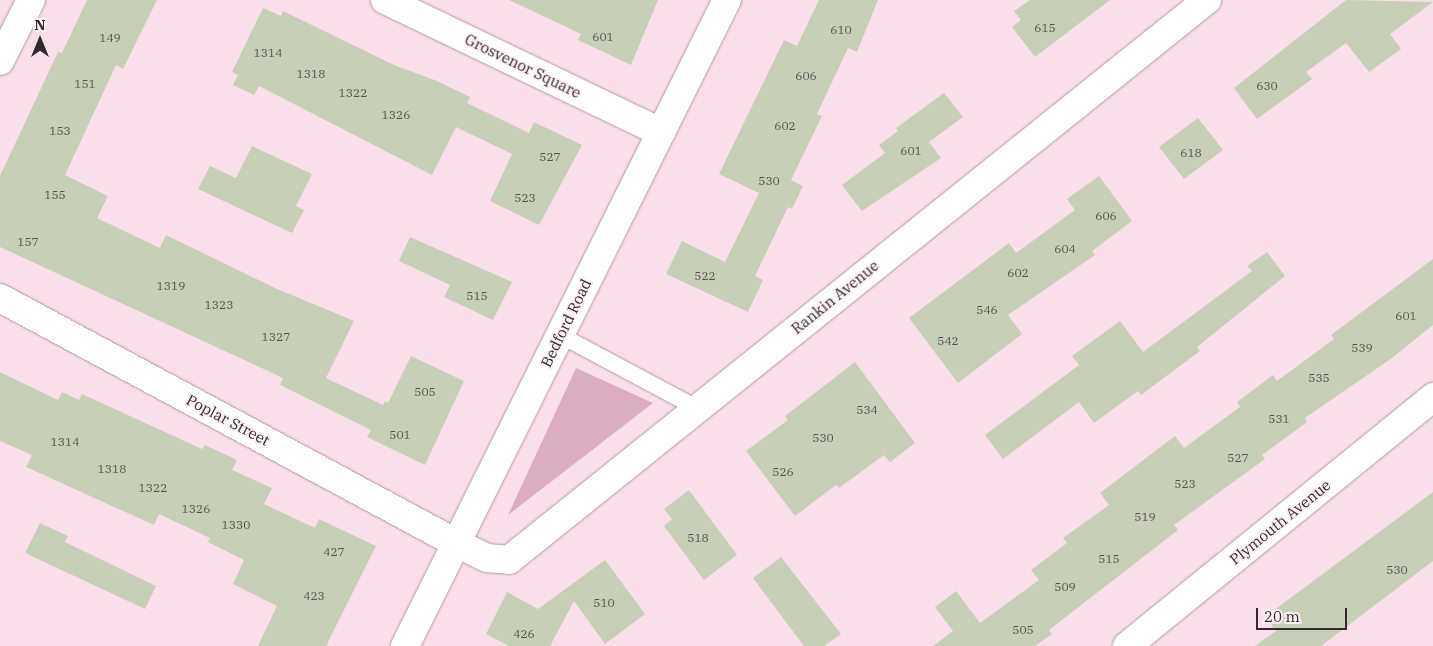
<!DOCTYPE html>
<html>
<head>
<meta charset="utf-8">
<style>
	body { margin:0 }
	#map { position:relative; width:1433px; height:646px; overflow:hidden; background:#f9dfea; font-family:"IBM Plex Serif",serif }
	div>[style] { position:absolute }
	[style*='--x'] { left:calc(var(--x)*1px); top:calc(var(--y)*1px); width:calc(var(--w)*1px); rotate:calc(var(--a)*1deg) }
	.green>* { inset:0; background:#daaec0 }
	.building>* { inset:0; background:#c8cfb9 }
	.roads { filter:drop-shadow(0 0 1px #b199a3) drop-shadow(0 0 1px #b199a3) }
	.lane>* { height:16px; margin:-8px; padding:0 8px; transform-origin:8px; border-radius:8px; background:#fff }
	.street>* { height:28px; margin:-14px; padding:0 14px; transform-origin:14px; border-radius:14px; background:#fff }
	span { translate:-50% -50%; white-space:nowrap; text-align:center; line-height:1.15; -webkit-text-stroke:4px #fcf1f5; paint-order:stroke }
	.number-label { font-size:12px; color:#585250 }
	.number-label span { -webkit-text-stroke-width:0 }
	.street-label { font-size:15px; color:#33292d }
	.north { position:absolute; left:15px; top:15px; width:50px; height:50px; -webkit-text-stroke:4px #fcf1f5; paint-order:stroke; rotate:0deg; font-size:14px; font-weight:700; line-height:20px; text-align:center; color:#33292d }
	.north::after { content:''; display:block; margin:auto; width:18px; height:22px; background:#33292d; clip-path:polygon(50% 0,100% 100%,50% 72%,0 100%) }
	.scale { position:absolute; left:1256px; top:608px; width:91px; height:22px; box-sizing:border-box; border:2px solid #33292d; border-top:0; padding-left:6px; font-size:15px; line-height:18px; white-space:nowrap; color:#33292d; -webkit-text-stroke:4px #fcf1f5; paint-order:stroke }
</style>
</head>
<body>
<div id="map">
	<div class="green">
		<div style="clip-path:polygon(576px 368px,653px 403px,508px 515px)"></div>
	</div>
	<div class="building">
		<div style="clip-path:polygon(87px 0,157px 0,123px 69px,116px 65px,65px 175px,108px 196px,97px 218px,160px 248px,166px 235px,275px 288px,354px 321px,326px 378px,383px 405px,385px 401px,388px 403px,411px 356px,464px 381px,425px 465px,367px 437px,371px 430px,280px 385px,283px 378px,0 247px,0 176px,58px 52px,62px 53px)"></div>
		<div style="clip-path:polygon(509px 0,658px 0,631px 65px,578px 40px,581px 34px)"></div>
		<div style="clip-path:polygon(819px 0,878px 0,857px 52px,848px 48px,817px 114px,822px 116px,791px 180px,803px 186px,792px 209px,788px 207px,755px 276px,763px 280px,748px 312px,666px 274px,682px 241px,725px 262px,759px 193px,719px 174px,784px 40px,797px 46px)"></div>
		<div style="clip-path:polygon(1030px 0,1110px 0,1035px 57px,1012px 27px,1021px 20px,1014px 11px)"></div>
		<div style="clip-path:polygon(1346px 0,1433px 2px,1390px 34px,1401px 49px,1369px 72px,1346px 43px,1306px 72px,1312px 79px,1257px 119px,1234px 88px)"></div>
		<div style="clip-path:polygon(263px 8px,281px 16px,283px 11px,394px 65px,437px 81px,470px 97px,467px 103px,529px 133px,534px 122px,582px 145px,539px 225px,490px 201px,512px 154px,456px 127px,432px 175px,259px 86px,254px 95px,233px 85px,238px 75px,232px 72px)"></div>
		<div style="clip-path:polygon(944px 93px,963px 117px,929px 142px,941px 158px,862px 211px,842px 185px,885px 153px,879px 145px,898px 131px,896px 128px)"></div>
		<div style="clip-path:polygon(1198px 118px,1223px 150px,1184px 179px,1159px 147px)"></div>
		<div style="clip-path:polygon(252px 146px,312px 174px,296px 206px,304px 210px,292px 233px,198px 189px,210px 166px,236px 178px)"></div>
		<div style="clip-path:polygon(1099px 176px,1132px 221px,1092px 251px,1095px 255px,1008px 315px,1022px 334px,958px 383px,909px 318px,1009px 243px,1016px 253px,1075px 210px,1067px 199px)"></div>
		<div style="clip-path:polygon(410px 237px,512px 282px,493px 320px,444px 297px,450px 285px,399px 261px)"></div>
		<div style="clip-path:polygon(1267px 252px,1285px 276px,1197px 347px,1200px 351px,1141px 395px,1138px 391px,1094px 423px,1079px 402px,1003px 459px,985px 435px,1079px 365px,1072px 356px,1120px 321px,1143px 352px,1252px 271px,1247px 266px)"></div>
		<div style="clip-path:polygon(1433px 259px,1433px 325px,1392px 358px,1305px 418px,1307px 422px,1262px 455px,1265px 459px,1174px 525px,1178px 530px,1049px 630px,1052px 634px,1035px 646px,933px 646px,953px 631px,935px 607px,956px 591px,980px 623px,1039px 580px,1031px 570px,1067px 543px,1063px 538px,1109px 505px,1100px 493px,1175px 436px,1184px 448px,1240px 407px,1237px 402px,1273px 375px,1277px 381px,1334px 339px,1331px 335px)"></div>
		<div style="clip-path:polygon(855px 362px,915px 443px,890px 462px,884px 455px,839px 488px,836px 485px,795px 516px,746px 451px,788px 420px,785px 416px)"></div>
		<div style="clip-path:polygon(0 372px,58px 400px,62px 392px,79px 400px,82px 394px,202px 449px,205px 445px,237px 460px,232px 470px,272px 488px,264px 504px,315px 528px,319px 519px,376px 546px,326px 646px,258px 646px,277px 606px,233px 584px,244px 560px,208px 542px,210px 538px,159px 514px,154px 525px,26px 467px,32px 455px,0 441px)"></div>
		<div style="clip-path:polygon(689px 490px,737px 555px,704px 580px,664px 526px,672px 519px,664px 509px)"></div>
		<div style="clip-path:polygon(1433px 492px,1433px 561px,1321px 646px,1255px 646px,1276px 631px,1271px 625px,1283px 616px,1277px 608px)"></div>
		<div style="clip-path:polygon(40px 523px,68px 536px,65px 542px,156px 586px,145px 609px,25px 553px)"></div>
		<div style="clip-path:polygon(781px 557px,841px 634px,824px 646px,804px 646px,753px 578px)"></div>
		<div style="clip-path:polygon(605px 560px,645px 614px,605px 644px,574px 601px,550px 646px,509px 646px,486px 634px,507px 592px,538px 609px)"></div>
	</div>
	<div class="roads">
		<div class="lane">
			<div style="--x:560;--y:335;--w:155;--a:28.1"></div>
		</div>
		<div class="street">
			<div style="--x:385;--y:0;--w:306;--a:25.6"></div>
			<div style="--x:0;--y:61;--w:68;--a:-63.1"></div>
			<div style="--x:0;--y:298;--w:518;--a:28.25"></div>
			<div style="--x:456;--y:543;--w:34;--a:26"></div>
			<div style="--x:487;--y:558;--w:22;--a:5"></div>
			<div style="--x:509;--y:560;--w:895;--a:-38.74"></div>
			<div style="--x:405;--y:646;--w:722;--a:-63.51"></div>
			<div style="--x:1127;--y:646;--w:395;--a:-39.1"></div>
		</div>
	</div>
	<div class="number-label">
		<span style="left:1045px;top:28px">615</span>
		<span style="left:841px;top:30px">610</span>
		<span style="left:603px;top:37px">601</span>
		<span style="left:110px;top:38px">149</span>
		<span style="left:268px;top:53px">1314</span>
		<span style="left:311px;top:74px">1318</span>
		<span style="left:806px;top:76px">606</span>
		<span style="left:85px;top:84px">151</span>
		<span style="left:1267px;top:86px">630</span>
		<span style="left:353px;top:93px">1322</span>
		<span style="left:396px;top:115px">1326</span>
		<span style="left:785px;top:126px">602</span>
		<span style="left:60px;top:131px">153</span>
		<span style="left:911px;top:151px">601</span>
		<span style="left:1191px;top:153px">618</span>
		<span style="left:550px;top:157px">527</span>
		<span style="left:769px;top:181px">530</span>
		<span style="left:55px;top:195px">155</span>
		<span style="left:525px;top:198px">523</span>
		<span style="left:1106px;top:216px">606</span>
		<span style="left:28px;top:242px">157</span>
		<span style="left:1065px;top:249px">604</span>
		<span style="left:1018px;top:273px">602</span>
		<span style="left:705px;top:276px">522</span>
		<span style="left:171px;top:286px">1319</span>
		<span style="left:477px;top:296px">515</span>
		<span style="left:219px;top:305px">1323</span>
		<span style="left:987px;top:310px">546</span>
		<span style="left:1406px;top:316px">601</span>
		<span style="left:276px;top:337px">1327</span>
		<span style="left:948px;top:341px">542</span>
		<span style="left:1362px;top:348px">539</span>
		<span style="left:1319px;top:378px">535</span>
		<span style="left:425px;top:392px">505</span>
		<span style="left:867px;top:410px">534</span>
		<span style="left:1279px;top:419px">531</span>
		<span style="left:400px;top:435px">501</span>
		<span style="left:823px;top:438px">530</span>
		<span style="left:65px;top:442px">1314</span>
		<span style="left:1238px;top:458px">527</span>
		<span style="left:112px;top:469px">1318</span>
		<span style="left:783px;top:472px">526</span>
		<span style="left:1185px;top:484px">523</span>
		<span style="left:153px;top:488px">1322</span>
		<span style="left:196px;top:509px">1326</span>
		<span style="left:1145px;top:517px">519</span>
		<span style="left:236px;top:525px">1330</span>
		<span style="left:698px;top:538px">518</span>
		<span style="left:334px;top:552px">427</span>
		<span style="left:1109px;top:559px">515</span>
		<span style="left:1397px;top:570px">530</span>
		<span style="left:1065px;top:587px">509</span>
		<span style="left:314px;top:596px">423</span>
		<span style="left:604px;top:603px">510</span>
		<span style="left:1023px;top:630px">505</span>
		<span style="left:524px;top:634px">426</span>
	</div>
	<div class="street-label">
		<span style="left:523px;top:66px;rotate:26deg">Grosvenor Square</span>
		<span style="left:835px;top:297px;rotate:-39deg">Rankin Avenue</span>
		<span style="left:566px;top:323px;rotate:-64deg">Bedford Road</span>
		<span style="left:228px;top:420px;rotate:28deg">Poplar Street</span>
		<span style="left:1280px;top:522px;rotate:-39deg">Plymouth Avenue</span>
	</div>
	<div class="north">N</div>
	<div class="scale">20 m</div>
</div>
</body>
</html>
